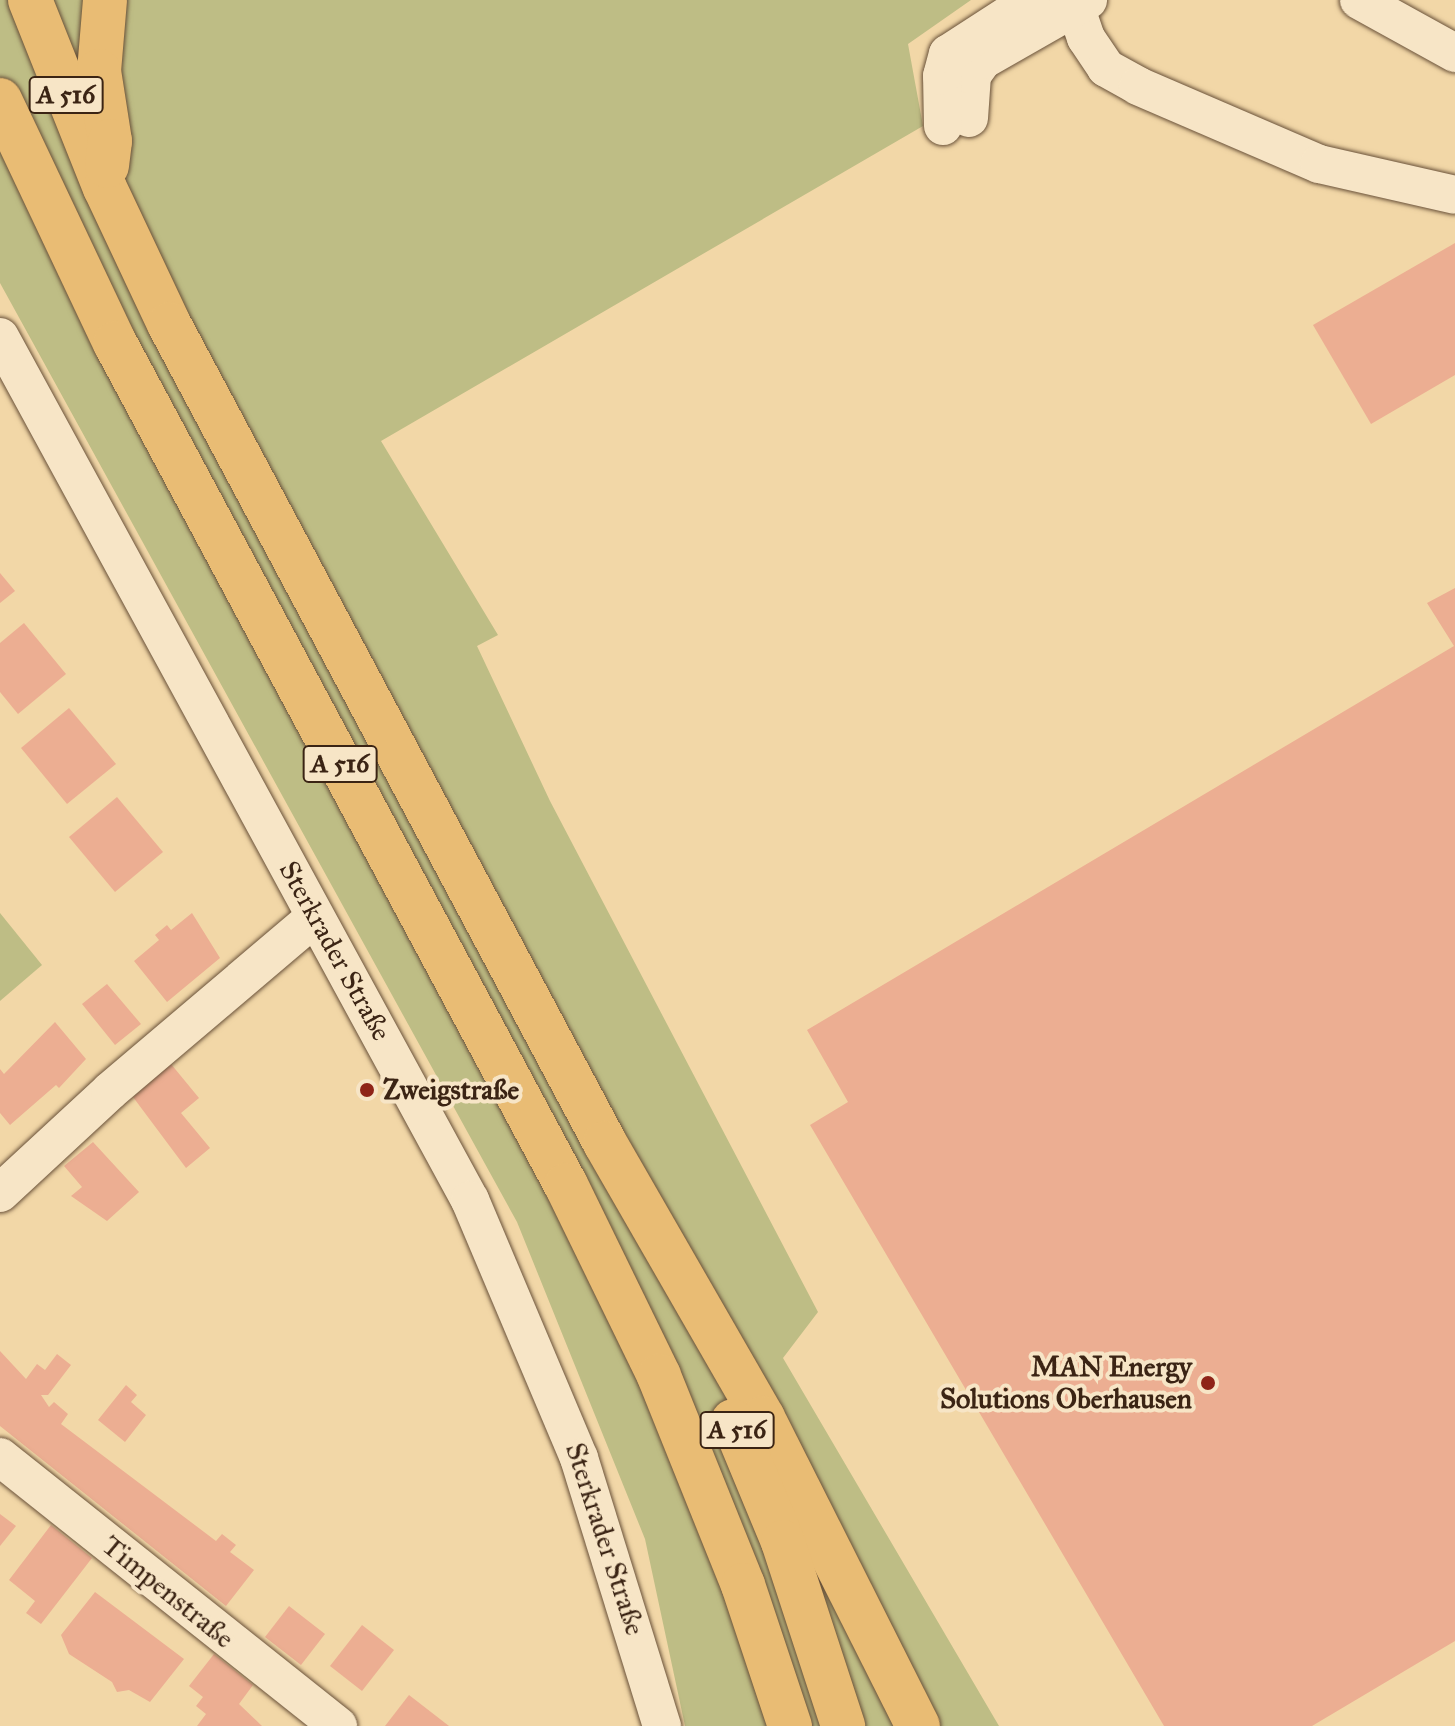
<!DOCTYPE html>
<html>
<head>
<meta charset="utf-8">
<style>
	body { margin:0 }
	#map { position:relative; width:1455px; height:1726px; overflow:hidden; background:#f2d7a7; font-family:"IM FELL Great Primer",serif }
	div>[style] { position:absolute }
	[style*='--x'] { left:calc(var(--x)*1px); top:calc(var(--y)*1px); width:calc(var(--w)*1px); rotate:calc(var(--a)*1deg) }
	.green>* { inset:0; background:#bebd85 }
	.building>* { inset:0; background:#ecae92 }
	.roads { filter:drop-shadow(0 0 2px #695139) drop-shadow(0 0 2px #695139) }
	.minor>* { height:38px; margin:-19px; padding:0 19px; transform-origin:19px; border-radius:19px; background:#f7e5c6 }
	.highway>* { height:44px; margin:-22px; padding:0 22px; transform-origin:22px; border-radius:22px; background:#e9bc74 }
	.dots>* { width:22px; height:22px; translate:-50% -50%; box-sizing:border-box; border:4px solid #f7e5c6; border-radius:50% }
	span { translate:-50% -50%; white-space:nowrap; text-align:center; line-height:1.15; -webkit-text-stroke:8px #f7e5c6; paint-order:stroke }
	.shield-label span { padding:2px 6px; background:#f7e5c6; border:2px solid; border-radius:6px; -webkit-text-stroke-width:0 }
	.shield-label { font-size:26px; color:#3b2414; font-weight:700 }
	.street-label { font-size:28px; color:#3b2414 }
	.poi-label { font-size:28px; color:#3b2414; font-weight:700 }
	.left { translate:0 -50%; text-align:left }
	.right { translate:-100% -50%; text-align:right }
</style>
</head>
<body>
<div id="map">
	<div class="green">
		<div style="clip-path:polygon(0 0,971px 0,908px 44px,923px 126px,381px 441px,498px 635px,477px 646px,550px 801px,818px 1312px,783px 1358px,999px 1726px,685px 1726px,645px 1539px,517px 1222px,0 283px)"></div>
		<div style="clip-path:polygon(0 913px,42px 965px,0 1001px)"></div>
	</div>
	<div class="building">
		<div style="clip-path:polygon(1455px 243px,1455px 375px,1371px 424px,1313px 325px)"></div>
		<div style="clip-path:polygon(0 573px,15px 591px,0 603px)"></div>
		<div style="clip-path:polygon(1455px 588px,1455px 1641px,1312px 1726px,1164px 1726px,810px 1125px,848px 1102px,807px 1030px,1454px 646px,1427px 603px)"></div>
		<div style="clip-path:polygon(24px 623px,66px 674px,18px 714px,0 692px,0 643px)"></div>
		<div style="clip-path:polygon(69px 708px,116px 764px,67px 804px,21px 748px)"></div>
		<div style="clip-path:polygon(117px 797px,163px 852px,115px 892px,69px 837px)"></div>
		<div style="clip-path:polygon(192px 913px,220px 958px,167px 1002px,134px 961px,159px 940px,155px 935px,167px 925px,171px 930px)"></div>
		<div style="clip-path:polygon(107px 984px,141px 1024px,115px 1045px,82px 1004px)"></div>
		<div style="clip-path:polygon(55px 1022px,86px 1059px,59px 1088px,56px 1085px,10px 1125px,0 1113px,0 1069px,4px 1074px)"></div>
		<div style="clip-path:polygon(171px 1064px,199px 1098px,181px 1113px,210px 1148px,186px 1168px,133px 1097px)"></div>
		<div style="clip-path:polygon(93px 1142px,139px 1192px,107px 1221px,71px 1196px,82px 1187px,64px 1166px)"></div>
		<div style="clip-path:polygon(0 1351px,26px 1379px,37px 1364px,45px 1370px,57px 1354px,71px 1365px,48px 1395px,41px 1395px,49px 1407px,54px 1402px,68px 1414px,61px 1424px,216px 1541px,222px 1534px,236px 1545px,230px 1552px,254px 1570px,226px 1606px,0 1426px)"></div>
		<div style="clip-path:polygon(126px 1385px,137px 1395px,131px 1402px,146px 1415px,125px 1442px,98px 1420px)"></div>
		<div style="clip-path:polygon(0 1514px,16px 1526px,0 1546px)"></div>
		<div style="clip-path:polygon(51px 1525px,92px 1558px,41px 1624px,26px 1613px,35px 1601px,9px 1580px)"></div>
		<div style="clip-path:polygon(95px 1592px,184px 1659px,150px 1702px,129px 1690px,117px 1692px,112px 1682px,69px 1654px,61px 1635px)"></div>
		<div style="clip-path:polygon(289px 1606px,325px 1634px,301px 1665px,265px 1637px)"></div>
		<div style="clip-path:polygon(362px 1625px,394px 1650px,362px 1691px,330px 1666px)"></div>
		<div style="clip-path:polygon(214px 1654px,253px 1685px,239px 1704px,262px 1726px,197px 1726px,206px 1714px,196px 1706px,203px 1697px,189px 1686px)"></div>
		<div style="clip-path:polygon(409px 1695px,449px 1726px,385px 1726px)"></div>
	</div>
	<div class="roads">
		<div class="minor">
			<div style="--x:1073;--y:0;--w:40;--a:71.1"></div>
			<div style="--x:1086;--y:38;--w:36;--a:56"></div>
			<div style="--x:1106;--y:68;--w:37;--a:29"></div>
			<div style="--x:1138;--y:86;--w:197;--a:23.3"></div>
			<div style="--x:1319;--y:164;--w:139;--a:12.8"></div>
			<div style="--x:1359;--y:0;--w:110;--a:28.9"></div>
			<div style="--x:969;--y:118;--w:43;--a:-86"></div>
			<div style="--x:972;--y:75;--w:19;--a:-54"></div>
			<div style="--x:983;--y:60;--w:121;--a:-29.7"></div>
			<div style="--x:943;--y:126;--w:50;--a:-91.1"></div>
			<div style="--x:942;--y:76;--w:23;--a:-75"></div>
			<div style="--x:948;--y:54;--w:99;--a:-33"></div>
			<div style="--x:0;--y:337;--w:983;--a:61.43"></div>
			<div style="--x:470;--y:1200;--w:280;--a:67.1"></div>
			<div style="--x:579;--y:1458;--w:281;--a:72.8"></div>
			<div style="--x:0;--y:1193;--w:150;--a:-42.8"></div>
			<div style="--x:110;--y:1091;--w:267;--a:-40.3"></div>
			<div style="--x:0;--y:1457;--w:432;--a:38.5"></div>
		</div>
		<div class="highway">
			<div style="--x:30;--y:0;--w:202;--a:68.3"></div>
			<div style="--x:105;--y:188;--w:150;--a:64.8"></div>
			<div style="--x:169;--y:324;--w:928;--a:61.97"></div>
			<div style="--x:605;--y:1143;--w:317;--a:60.1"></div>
			<div style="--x:763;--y:1418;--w:345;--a:63.3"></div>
			<div style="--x:105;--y:0;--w:71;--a:94.8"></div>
			<div style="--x:99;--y:71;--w:71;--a:81.1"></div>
			<div style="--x:110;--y:141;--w:25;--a:97"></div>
			<div style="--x:0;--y:100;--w:269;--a:64.7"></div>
			<div style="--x:115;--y:343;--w:955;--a:61.83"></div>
			<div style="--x:566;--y:1185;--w:212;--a:64"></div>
			<div style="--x:659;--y:1376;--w:225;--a:68.1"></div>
			<div style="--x:743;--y:1585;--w:149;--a:71.6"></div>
			<div style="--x:733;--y:1421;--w:131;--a:67.5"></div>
			<div style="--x:783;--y:1542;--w:194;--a:71.9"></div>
		</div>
	</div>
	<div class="dots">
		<div style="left:367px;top:1090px;background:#8f2418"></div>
		<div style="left:1208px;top:1383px;background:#8f2418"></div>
	</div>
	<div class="shield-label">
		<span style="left:66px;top:95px">A 516</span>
		<span style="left:340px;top:764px">A 516</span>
		<span style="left:737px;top:1430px">A 516</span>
	</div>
	<div class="street-label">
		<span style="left:335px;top:951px;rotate:61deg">Sterkrader Straße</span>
		<span style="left:605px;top:1539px;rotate:72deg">Sterkrader Straße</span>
		<span style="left:168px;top:1592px;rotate:39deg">Timpenstraße</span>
	</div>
	<div class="poi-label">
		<span class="left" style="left:383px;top:1090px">Zweigstraße</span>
		<span class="right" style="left:1192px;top:1383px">MAN Energy<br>Solutions Oberhausen</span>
	</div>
</div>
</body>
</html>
